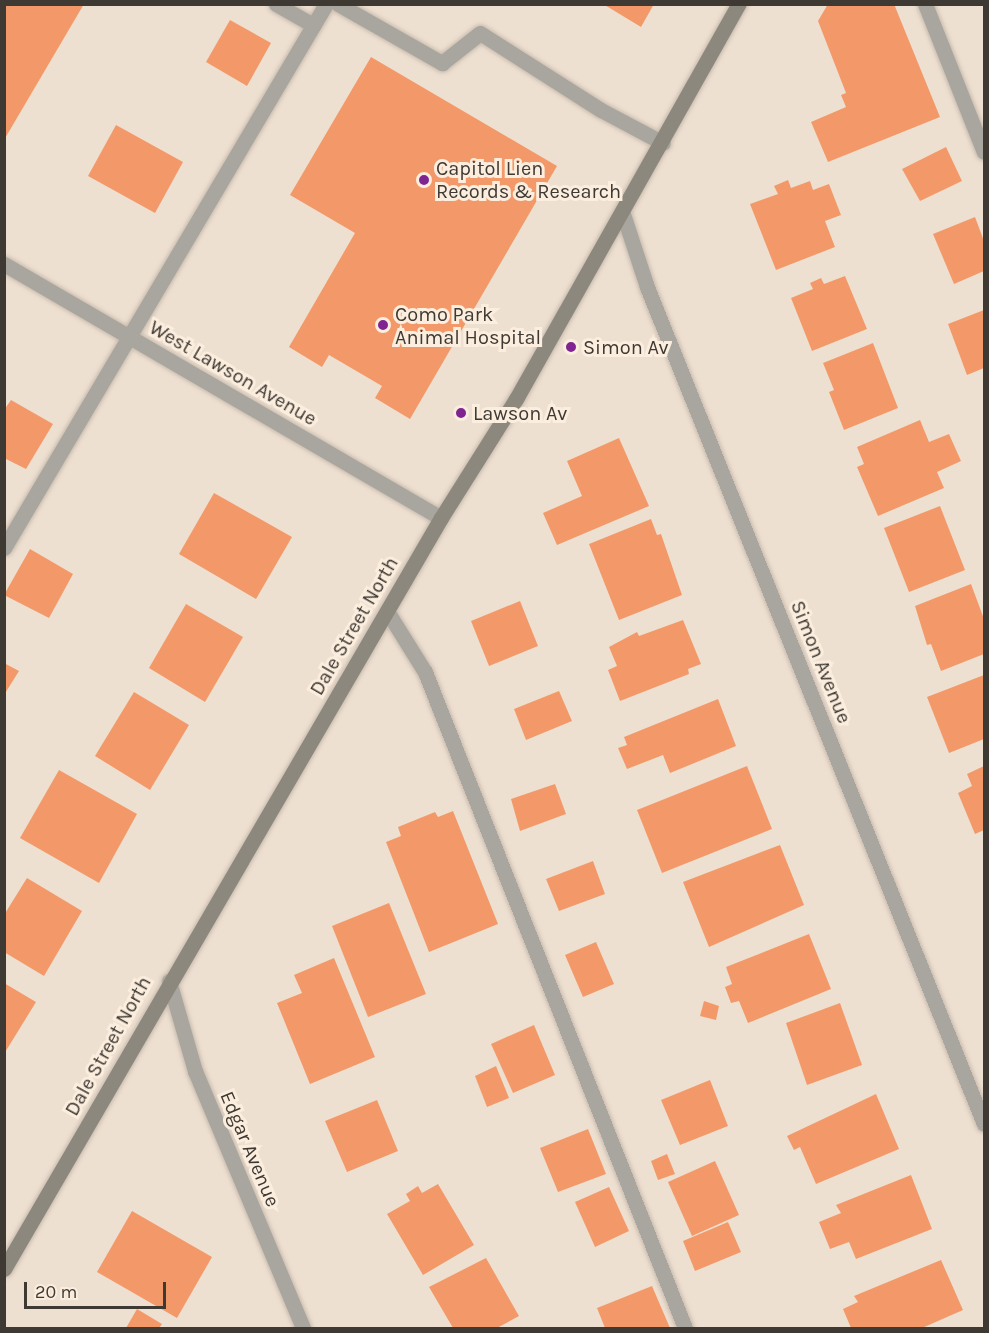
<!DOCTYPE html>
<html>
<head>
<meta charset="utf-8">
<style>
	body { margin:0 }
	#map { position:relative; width:989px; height:1333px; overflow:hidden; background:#eee0d1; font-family:Karla,sans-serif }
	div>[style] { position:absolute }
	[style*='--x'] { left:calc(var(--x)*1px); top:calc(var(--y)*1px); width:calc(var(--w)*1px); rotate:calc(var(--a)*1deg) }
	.building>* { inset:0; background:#f39969 }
	.roads { filter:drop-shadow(0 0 2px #c8bbae) drop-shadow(0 0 2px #c8bbae) }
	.lane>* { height:15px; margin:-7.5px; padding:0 7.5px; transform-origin:7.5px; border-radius:7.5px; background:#a8a69e }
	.street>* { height:15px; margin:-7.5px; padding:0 7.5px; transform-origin:7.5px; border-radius:7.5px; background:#a8a69e }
	.secondary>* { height:15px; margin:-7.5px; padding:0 7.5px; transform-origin:7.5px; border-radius:7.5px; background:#8c887d }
	.dots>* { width:16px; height:16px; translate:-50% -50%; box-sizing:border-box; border:3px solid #fbeede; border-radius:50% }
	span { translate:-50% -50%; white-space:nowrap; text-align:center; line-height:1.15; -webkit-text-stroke:6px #fbeede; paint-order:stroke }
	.poi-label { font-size:20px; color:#3f3933 }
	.left { translate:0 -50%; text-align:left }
	.street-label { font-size:20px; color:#3f3933 }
	.frame { position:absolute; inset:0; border:6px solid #3f3933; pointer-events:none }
	.scale { position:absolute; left:24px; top:1282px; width:142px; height:27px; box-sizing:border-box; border:3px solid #3f3933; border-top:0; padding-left:8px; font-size:18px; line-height:21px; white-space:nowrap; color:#3f3933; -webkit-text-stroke:4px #fbeede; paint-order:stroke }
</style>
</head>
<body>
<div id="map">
	<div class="building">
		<div style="clip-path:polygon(4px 4px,84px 4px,4px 140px)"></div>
		<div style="clip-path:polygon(603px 4px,654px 4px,641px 27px)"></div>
		<div style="clip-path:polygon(828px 4px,894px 4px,940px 117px,828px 162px,811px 122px,846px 107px,841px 95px,846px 93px,818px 21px)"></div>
		<div style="clip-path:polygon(230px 20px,271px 43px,247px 86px,206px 62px)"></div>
		<div style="clip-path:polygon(371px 57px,557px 166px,410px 419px,375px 398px,382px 386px,329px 355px,322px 367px,289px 347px,355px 233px,290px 195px)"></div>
		<div style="clip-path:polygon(116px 125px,183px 162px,155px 213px,88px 176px)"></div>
		<div style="clip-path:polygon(946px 147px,962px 181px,920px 201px,902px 169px)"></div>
		<div style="clip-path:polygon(788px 180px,791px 188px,810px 181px,813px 190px,829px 184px,841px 215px,825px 221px,835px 247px,776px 270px,750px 204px,778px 194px,774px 186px)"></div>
		<div style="clip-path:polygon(975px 217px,984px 241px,984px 271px,954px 284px,933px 234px)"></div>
		<div style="clip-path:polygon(845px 276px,867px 329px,812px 351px,791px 298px,813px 289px,810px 283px,821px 278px,824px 284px)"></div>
		<div style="clip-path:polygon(984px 310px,984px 368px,967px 375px,948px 324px)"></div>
		<div style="clip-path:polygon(873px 343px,898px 408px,844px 430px,829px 392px,834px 390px,823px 363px)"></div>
		<div style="clip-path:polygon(11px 400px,53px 424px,26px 469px,4px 458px,4px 410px)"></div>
		<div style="clip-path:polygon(920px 420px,929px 442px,949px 434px,961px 461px,937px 472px,944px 488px,878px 516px,857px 467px,864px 464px,857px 447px)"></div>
		<div style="clip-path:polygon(619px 438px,649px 506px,557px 545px,543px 513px,582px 496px,567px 461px)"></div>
		<div style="clip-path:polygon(214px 493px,292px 537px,256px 599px,179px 554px)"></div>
		<div style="clip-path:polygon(940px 506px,965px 570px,909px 592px,884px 528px)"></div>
		<div style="clip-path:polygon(651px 519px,657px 535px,661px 534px,682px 595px,619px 620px,589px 544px)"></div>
		<div style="clip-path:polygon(30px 549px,73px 574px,49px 618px,4px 595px)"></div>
		<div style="clip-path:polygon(971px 584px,984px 619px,984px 654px,941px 671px,931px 644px,927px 645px,915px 606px)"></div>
		<div style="clip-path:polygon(520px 601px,538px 646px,489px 666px,471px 621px)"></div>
		<div style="clip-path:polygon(186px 604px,243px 637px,205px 702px,149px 668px)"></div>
		<div style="clip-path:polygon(683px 620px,701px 664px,688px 669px,689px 674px,620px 701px,608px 670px,617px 666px,609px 647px,637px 632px,639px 636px)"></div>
		<div style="clip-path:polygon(4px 663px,19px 671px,4px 695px)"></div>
		<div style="clip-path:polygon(984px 675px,984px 739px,949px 753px,927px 697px)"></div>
		<div style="clip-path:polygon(559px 691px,572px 721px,526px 740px,514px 709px)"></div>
		<div style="clip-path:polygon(134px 692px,189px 725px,150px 790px,95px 756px)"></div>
		<div style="clip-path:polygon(718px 699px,736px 746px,670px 773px,663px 755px,627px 769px,618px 748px,627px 745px,624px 737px)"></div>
		<div style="clip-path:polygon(747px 766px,772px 829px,662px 873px,637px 810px)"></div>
		<div style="clip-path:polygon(984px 766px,984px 830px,975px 834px,958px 793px,972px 786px,967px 774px)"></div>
		<div style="clip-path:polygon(59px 770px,137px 814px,99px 883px,20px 838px)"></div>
		<div style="clip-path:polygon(555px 784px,566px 814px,520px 831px,511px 799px)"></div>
		<div style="clip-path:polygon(453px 811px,498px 924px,429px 952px,386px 842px,401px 836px,398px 827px,435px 812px,438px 817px)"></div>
		<div style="clip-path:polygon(780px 845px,804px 905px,709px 947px,683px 882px)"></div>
		<div style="clip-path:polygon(593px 861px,605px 894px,559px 911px,546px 879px)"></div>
		<div style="clip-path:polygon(27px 878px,82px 911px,44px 976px,4px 952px,4px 915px)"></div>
		<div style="clip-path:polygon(389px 903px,426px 994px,368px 1017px,332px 926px)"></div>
		<div style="clip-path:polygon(809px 934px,831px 989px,748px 1023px,739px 1001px,731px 1003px,725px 987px,732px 984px,726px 967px)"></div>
		<div style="clip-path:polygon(596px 942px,614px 984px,583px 997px,565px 955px)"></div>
		<div style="clip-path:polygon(334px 958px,375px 1057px,310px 1084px,277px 1003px,302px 993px,294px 975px)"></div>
		<div style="clip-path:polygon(4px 983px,36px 1002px,4px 1054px)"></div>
		<div style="clip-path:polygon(704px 1001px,719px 1006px,716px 1020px,700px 1016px)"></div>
		<div style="clip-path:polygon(840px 1003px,862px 1065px,807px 1085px,786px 1023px)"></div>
		<div style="clip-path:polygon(534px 1025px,555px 1075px,513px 1093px,491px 1044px)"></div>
		<div style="clip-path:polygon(496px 1066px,509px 1098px,487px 1107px,475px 1076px)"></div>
		<div style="clip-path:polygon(710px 1080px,728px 1126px,680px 1145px,661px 1100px)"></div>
		<div style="clip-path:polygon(876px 1094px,899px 1149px,816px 1184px,800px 1147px,794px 1150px,787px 1136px)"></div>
		<div style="clip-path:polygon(377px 1100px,398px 1151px,347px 1172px,325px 1121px)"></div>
		<div style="clip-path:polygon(588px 1129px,606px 1174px,558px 1192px,540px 1148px)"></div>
		<div style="clip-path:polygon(667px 1154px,675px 1174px,658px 1180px,651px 1161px)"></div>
		<div style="clip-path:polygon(715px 1161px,739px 1215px,692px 1236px,668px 1182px)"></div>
		<div style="clip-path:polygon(911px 1175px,932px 1229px,856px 1259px,849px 1242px,830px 1249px,819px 1222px,841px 1213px,836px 1205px)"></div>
		<div style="clip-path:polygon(438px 1184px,474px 1245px,423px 1275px,387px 1214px,410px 1201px,406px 1194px,418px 1186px,422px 1193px)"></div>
		<div style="clip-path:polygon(609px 1187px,629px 1231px,595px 1247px,575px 1202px)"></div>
		<div style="clip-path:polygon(132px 1211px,212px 1257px,177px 1318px,97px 1272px)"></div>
		<div style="clip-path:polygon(728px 1222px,741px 1252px,695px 1271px,683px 1241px)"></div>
		<div style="clip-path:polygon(486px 1258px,519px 1316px,497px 1328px,453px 1328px,429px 1287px)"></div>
		<div style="clip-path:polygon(941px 1260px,963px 1310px,922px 1328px,851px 1328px,843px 1309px,858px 1302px,854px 1296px)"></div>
		<div style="clip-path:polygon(652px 1286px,670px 1328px,605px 1328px,597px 1308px)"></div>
		<div style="clip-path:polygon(137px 1309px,162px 1324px,159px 1328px,126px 1328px)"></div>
	</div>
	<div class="roads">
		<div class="lane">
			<div style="--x:276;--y:4;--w:43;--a:29.6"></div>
			<div style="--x:338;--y:4;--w:120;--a:29.6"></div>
			<div style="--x:442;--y:63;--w:48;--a:-38.3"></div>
			<div style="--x:480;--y:33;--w:143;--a:32.5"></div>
			<div style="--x:601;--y:110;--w:70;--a:28"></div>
			<div style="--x:925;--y:4;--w:159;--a:68.3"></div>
			<div style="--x:4;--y:548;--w:632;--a:-59.38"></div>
			<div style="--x:387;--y:611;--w:72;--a:58.1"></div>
			<div style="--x:425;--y:672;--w:706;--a:68.38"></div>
		</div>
		<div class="street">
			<div style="--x:623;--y:214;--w:77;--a:71.8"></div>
			<div style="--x:647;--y:287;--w:902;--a:68.07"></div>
			<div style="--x:4;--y:264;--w:505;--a:30.17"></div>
			<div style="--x:169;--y:981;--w:94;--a:73.9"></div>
			<div style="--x:195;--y:1071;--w:279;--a:67.2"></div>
		</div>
		<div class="secondary">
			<div style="--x:4;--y:1269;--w:869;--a:-59.81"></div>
			<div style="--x:441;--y:518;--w:141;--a:-57.8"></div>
			<div style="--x:516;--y:399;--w:454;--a:-60.6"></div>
		</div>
	</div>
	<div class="dots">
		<div style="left:424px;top:180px;background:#7f2491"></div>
		<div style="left:383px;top:325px;background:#7f2491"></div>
		<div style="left:571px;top:347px;background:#7f2491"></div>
		<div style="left:461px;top:413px;background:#7f2491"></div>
	</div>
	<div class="poi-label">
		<span class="left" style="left:436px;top:180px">Capitol Lien<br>Records &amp; Research</span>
		<span class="left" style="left:395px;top:326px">Como Park<br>Animal Hospital</span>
		<span class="left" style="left:583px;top:347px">Simon Av</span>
		<span class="left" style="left:473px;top:413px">Lawson Av</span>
	</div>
	<div class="street-label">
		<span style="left:233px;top:373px;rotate:30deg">West Lawson Avenue</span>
		<span style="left:354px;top:626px;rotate:-60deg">Dale Street North</span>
		<span style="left:821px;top:662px;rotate:68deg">Simon Avenue</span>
		<span style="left:108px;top:1046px;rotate:-61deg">Dale Street North</span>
		<span style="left:250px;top:1149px;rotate:67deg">Edgar Avenue</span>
	</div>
	<div class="frame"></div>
	<div class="scale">20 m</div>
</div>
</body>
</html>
